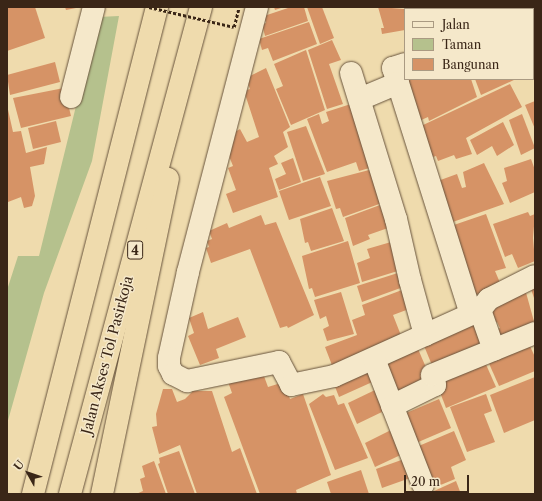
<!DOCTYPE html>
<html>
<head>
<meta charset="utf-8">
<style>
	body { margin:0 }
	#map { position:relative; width:542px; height:501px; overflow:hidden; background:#efdbad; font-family:"Libre Caslon Text",serif }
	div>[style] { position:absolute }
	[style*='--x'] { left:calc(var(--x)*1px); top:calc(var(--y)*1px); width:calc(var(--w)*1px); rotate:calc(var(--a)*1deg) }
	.green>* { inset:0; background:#b5c18d }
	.building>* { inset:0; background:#d69366 }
	.roads { filter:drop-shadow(0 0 1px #67533c) drop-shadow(0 0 1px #67533c) }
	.minor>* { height:22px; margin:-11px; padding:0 11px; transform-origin:11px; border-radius:11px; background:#f5e8ca }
	.highway>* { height:22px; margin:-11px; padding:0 11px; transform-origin:11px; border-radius:11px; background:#efdbad }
	.path-bridge>* { height:2.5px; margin-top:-1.25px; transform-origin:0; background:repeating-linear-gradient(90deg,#3a2617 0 3px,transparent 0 5px) }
	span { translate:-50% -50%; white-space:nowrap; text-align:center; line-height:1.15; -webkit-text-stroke:3px #f5e8ca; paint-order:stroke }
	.shield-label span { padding:1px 3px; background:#f5e8ca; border:1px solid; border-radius:3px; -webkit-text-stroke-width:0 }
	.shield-label { font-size:13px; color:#3a2617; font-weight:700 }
	.street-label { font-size:14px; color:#3a2617 }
	.frame { position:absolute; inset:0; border:8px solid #3a2617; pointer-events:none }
	.legend { position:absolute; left:404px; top:8px; width:130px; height:72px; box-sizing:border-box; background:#f5e8ca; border:1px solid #aa9a82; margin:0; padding:5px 7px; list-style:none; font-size:12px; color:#3a2617 }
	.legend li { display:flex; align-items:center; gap:8px; height:20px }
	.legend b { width:20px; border:1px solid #aa9a82 }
	.north { position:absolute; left:8px; top:453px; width:40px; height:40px; -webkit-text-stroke:3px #f5e8ca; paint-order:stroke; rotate:310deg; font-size:11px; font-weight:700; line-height:16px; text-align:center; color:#3a2617 }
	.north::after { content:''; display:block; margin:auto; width:14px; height:18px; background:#3a2617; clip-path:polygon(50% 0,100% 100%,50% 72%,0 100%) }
	.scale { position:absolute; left:404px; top:475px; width:65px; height:18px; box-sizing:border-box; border:2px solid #3a2617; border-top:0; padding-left:5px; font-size:12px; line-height:14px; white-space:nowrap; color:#3a2617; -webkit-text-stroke:3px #f5e8ca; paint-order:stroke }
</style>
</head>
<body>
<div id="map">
	<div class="green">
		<div style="clip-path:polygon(119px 16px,92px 161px,44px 293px,7px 424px,7px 290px,18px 256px,39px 256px,98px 17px)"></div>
	</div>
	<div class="building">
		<div style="clip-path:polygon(7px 7px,35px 7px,45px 38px,7px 51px)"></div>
		<div style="clip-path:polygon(65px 7px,76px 7px,76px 8px,66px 10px)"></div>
		<div style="clip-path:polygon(274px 7px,284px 7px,275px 10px)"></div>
		<div style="clip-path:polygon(291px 7px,304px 7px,308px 21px,265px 36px,262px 24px,266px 23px,264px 16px)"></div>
		<div style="clip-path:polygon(307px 7px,322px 7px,334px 38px,320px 44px)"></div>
		<div style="clip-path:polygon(378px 7px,405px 9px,405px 30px,382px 34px,381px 28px,384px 28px)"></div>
		<div style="clip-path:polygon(427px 7px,468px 7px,468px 9px,428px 9px)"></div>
		<div style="clip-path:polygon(499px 7px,511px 7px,512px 9px,500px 9px)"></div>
		<div style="clip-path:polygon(309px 22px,317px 44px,273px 61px,268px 48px,262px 50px,259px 39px)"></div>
		<div style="clip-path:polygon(332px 40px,341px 60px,329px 64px,343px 104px,327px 109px,308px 50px)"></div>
		<div style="clip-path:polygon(535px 42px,535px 69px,534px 70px,533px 43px)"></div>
		<div style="clip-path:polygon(306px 50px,325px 110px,291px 125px,276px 89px,283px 86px,274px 64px)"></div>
		<div style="clip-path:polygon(55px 62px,60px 82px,10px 95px,7px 75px)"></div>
		<div style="clip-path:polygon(266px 68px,290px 127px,283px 132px,288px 147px,274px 156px,278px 164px,269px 168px,278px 197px,233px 213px,226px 194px,236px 190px,228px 168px,233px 166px,225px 146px,230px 135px,240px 129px,247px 142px,259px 137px,244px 91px,250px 89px,246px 78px)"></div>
		<div style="clip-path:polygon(405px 79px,471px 79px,477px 97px,429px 121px,428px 117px,419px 121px)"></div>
		<div style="clip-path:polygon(475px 79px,516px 79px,481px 95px)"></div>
		<div style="clip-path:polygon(510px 84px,522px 107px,466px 138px,472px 154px,456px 159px,454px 155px,438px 161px,436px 156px,433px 157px,421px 126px)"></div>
		<div style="clip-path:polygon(64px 88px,71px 116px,21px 128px,13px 98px)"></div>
		<div style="clip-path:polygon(535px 101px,535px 129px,525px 105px)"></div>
		<div style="clip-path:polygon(354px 103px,373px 167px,359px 171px,356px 162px,327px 172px,307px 119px,319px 114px,322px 124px,329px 121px,326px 112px)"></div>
		<div style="clip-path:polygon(7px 105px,13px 132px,21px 131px,26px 153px,47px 147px,44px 164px,30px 167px,35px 196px,32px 206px,24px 208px,21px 197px,8px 202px,7px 198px)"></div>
		<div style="clip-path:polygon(522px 114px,535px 148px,521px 155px,509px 120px)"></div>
		<div style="clip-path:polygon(56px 121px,61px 142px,33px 149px,28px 128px)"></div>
		<div style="clip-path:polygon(503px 122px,514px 145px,497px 156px,492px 146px,477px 155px,470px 140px)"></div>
		<div style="clip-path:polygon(306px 126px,325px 174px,303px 181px,287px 132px)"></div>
		<div style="clip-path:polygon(293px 158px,301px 182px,279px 190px,275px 179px,286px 174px,281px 163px)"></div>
		<div style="clip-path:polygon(531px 159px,535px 170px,535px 192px,510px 203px,502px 183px,507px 181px,504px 168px)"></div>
		<div style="clip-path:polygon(484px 163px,504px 204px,447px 224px,435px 182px,457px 174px,462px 188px,466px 187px,463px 172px)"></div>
		<div style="clip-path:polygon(373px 169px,382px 203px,343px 217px,340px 208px,336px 209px,327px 181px)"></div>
		<div style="clip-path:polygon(320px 177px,331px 206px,289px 220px,279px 191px)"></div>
		<div style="clip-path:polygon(380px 205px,388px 228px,368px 235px,370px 239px,353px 246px,345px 218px)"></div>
		<div style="clip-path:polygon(332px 208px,344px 241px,311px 251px,308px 242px,305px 243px,300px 219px)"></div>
		<div style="clip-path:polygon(528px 212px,530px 216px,535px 214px,533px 238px,535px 261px,518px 268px,512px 254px,505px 257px,493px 224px)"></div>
		<div style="clip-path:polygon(486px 214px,506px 268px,495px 271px,501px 285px,469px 297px,448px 227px)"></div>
		<div style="clip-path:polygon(261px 215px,265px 225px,276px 222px,314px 315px,288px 328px,287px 326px,280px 328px,250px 249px,211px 263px,206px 248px,209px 247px,207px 241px,212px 239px,209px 231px,227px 223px,229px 228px)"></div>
		<div style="clip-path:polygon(348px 241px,360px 283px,315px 297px,312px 288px,309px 289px,302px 256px)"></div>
		<div style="clip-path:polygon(391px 242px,401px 270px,362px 282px,357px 263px,370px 258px,367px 249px)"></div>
		<div style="clip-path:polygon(401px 272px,406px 286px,362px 302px,357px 286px)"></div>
		<div style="clip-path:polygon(535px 287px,535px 301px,531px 289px)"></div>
		<div style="clip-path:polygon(525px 289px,535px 325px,495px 342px,490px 332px,500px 328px,497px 322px,492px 323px,486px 305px)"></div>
		<div style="clip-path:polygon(402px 290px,409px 309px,393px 315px,402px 338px,335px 373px,325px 347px,357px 335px,352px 320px,365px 315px,362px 305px)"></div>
		<div style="clip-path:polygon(341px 292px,354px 334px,327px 341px,323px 329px,329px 326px,326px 316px,320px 319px,314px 300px)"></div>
		<div style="clip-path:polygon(203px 312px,208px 329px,238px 317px,246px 337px,216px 349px,219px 358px,200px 365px,188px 336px,194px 333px,189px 318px)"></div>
		<div style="clip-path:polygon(479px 319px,489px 346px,434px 370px,422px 341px)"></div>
		<div style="clip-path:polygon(529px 344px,535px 357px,535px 371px,499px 386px,487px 359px)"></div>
		<div style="clip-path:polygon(418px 349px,431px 379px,398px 394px,384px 363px)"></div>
		<div style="clip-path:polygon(484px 360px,496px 387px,446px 408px,435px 379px)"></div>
		<div style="clip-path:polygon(372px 362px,379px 379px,339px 397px,334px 384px)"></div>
		<div style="clip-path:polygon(261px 368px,268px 387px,284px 382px,290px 399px,303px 394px,331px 475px,296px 490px,297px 494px,260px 494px,224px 397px,232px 393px,227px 379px)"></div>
		<div style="clip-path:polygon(535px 377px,535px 420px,504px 433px,490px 395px)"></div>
		<div style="clip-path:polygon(163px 389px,172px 389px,177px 402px,185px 399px,193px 391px,212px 391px,232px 452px,240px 448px,257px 494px,197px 494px,180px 445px,159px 454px,152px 427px,157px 426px,156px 414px)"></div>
		<div style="clip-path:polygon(375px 390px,384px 411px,357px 424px,348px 403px)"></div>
		<div style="clip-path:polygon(323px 394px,326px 397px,334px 395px,338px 405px,344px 403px,368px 458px,335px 470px,309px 404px)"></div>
		<div style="clip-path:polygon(486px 394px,492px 411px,484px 414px,495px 442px,467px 452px,450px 407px)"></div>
		<div style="clip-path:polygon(439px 399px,451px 428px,416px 443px,404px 414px)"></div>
		<div style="clip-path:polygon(397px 427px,407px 452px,375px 467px,365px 443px)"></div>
		<div style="clip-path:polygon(454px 431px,466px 460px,451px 467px,455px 479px,431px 489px,414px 448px)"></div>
		<div style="clip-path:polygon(179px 451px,195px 494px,168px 494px,158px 464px,160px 463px,159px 458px)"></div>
		<div style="clip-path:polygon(407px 458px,413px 477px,382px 488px,376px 469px)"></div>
		<div style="clip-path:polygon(154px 461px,166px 494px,136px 494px,143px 491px,140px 479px,145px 477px,142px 466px)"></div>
		<div style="clip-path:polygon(361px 470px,369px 494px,331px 494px,327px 482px)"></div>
		<div style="clip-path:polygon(456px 481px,461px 494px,435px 494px,434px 491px)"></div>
	</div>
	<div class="roads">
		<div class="minor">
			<div style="--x:257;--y:7;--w:274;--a:104.6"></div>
			<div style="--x:188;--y:272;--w:88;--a:102.5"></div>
			<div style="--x:169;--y:358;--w:8;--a:90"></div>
			<div style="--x:169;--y:366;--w:9;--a:63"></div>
			<div style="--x:173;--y:374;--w:16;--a:27"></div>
			<div style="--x:187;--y:381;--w:94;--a:-11.7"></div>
			<div style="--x:279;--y:362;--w:26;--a:62"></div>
			<div style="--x:291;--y:385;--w:44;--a:-11.8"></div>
			<div style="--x:334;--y:376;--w:160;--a:-24.3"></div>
			<div style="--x:480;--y:310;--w:14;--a:-51"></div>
			<div style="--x:489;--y:299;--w:51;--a:-26.6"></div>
			<div style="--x:417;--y:7;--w:2;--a:90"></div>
			<div style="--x:351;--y:73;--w:153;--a:72.9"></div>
			<div style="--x:396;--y:219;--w:63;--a:77.1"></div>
			<div style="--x:410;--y:280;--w:57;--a:74.7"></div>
			<div style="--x:398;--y:83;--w:16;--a:-108"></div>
			<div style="--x:393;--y:68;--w:13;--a:-18"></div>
			<div style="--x:71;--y:97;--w:93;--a:-75.7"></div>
			<div style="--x:360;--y:99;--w:41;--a:-22.8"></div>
			<div style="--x:398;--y:83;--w:242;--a:72.5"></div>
			<div style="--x:480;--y:310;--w:42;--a:70.7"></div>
			<div style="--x:374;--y:359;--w:135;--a:68.7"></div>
			<div style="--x:392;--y:406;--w:48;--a:-26"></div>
			<div style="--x:435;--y:385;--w:10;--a:-107"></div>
			<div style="--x:432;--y:375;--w:111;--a:-22.2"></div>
		</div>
		<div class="highway">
			<div style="--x:33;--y:494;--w:503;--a:-75.71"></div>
			<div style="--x:70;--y:494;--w:504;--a:-74.94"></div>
			<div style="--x:102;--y:494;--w:322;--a:-78.2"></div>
		</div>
	</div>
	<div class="path-bridge">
		<div style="--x:149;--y:7;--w:87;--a:13.2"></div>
		<div style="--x:234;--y:27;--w:21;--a:-76"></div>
	</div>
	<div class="shield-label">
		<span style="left:135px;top:250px">4</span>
	</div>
	<div class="street-label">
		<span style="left:107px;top:355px;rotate:-75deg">Jalan Akses Tol Pasirkoja</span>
	</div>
	<div class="frame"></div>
	<ul class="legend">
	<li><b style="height:5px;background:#f5e8ca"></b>Jalan</li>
	<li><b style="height:11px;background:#b5c18d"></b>Taman</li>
	<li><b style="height:11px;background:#d69366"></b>Bangunan</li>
	</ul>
	<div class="north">U</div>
	<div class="scale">20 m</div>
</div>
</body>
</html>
